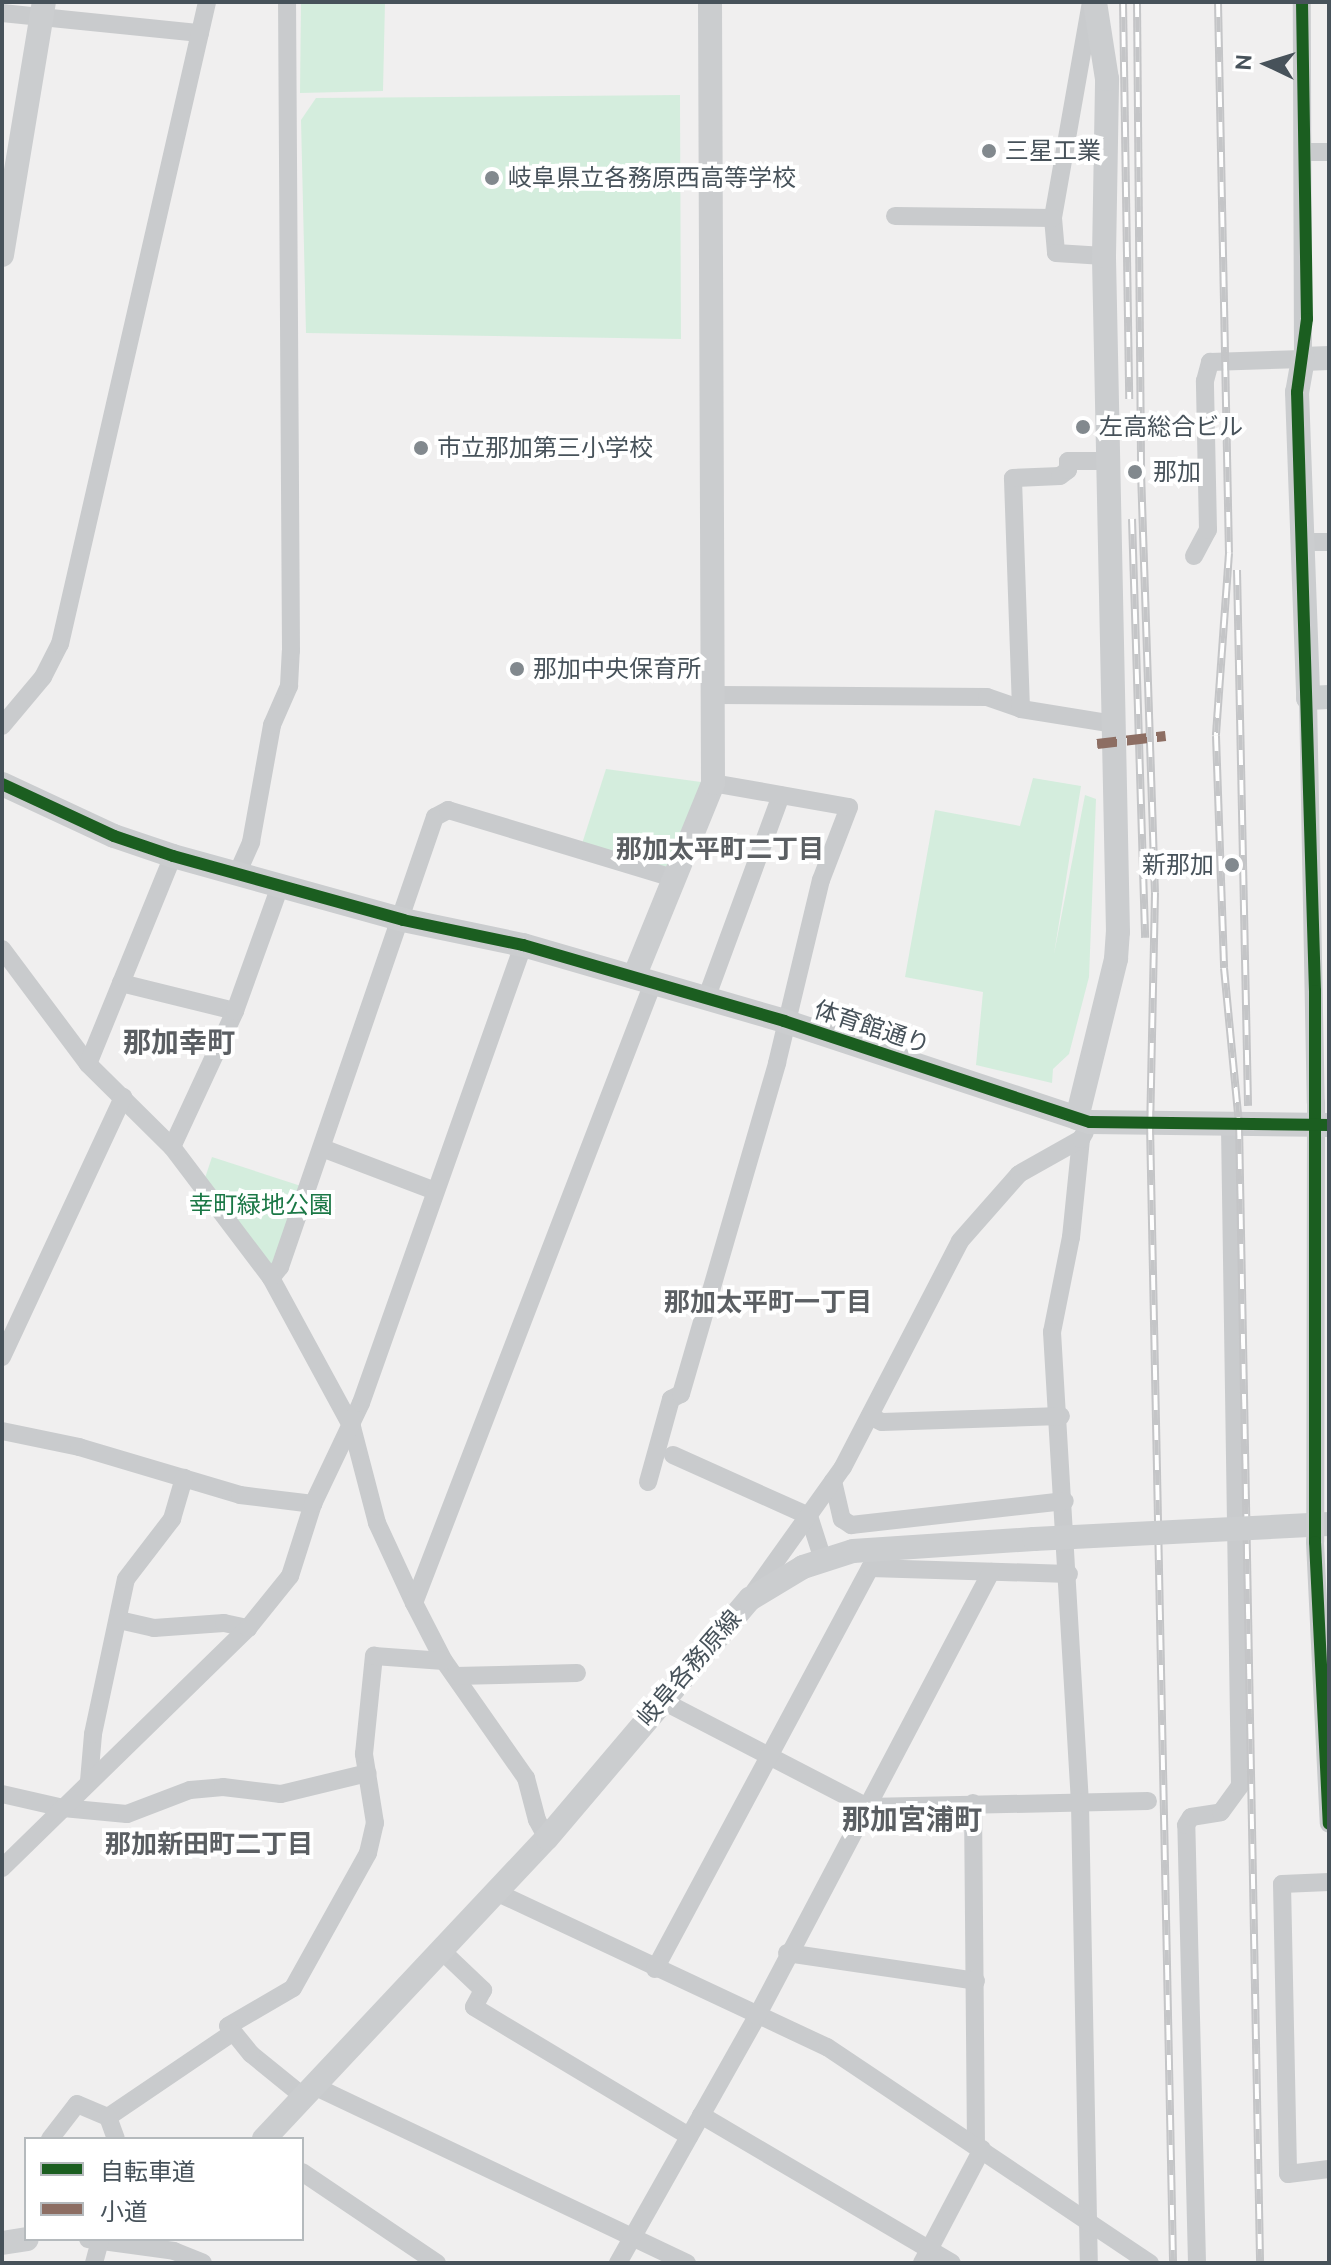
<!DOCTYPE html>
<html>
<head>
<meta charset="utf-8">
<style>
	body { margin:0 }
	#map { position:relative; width:1331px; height:2265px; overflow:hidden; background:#f0efef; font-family:Ubuntu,"Noto Sans JP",sans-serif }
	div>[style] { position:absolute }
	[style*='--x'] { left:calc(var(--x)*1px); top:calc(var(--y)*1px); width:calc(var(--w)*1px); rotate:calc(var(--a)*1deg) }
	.green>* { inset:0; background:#d4eddd }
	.street>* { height:18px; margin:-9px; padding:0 9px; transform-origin:9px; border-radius:9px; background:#c9cbcd }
	.secondary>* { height:24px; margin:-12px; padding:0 12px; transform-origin:12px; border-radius:12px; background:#cbcdcf }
	.rail>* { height:8px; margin-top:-4px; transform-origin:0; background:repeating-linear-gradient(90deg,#fff 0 15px,#c4c5c7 0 30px); box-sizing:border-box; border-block:2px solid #c4c5c7 }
	.secondary-bridge>* { height:24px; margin:-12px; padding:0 12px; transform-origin:12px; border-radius:12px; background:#cbcdcf }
	.quiet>* { height:10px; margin-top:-5px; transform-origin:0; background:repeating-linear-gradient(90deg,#8d6e63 0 20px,transparent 0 30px) }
	.cycleway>* { height:12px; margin:-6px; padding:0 6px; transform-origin:6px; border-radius:6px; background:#1b5e20 }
	.dots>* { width:22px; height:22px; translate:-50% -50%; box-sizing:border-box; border:4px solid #fff; border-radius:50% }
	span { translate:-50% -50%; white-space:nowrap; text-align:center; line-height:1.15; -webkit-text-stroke:8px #fff; paint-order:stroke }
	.poi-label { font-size:24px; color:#47525a }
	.left { translate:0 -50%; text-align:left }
	.right { translate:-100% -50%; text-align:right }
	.street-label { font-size:24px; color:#47525a }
	.park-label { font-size:24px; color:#1b7846 }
	.neighbourhood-label { font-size:26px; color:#5b5f63; font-weight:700 }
	.quarter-label { font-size:28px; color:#5b5f63; font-weight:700 }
	.frame { position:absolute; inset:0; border:4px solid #47525a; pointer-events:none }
	.legend { position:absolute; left:24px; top:2137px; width:280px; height:104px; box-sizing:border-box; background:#fff; border:2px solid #b5babd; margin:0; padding:10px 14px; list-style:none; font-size:24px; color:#47525a }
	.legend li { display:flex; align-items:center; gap:16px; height:40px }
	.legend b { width:40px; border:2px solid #b5babd }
	.north { position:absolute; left:1227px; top:24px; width:80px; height:80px; -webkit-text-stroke:6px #fff; paint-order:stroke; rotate:274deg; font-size:22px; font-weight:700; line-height:32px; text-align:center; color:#47525a }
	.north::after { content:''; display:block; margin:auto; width:28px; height:36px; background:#47525a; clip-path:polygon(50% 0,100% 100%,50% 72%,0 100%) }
</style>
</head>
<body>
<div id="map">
	<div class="green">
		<div style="clip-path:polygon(301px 2px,385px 2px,383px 91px,300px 93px)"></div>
		<div style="clip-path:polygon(680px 95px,681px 339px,306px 333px,301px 120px,316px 98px)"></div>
		<div style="clip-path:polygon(606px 769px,701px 782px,669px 877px,580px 850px)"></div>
		<div style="clip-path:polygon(1033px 778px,1081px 786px,1054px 954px,1085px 795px,1096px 799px,1089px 977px,1069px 1054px,1053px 1069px,1052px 1083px,976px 1065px,983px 992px,905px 977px,935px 810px,1020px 826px)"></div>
		<div style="clip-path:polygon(212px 1157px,301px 1186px,268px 1274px,205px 1178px)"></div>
	</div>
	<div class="street">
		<div style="--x:1091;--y:2;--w:219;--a:100"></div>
		<div style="--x:1053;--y:218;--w:35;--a:85"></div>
		<div style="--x:1056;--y:253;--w:48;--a:3.6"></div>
		<div style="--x:2;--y:13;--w:199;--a:5.8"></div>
		<div style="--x:1304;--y:152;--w:25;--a:0"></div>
		<div style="--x:895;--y:216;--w:158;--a:0.7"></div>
		<div style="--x:1300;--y:542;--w:29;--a:0"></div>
		<div style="--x:1194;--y:556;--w:30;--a:-62"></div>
		<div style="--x:1208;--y:530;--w:149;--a:-91.2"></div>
		<div style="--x:1205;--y:381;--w:20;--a:-75"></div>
		<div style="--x:1210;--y:362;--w:93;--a:-1.8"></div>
		<div style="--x:1303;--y:359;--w:357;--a:-90.2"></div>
		<div style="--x:716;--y:695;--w:271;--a:0.4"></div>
		<div style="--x:987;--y:697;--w:36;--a:19"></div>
		<div style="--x:1021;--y:709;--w:95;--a:9.1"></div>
		<div style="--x:1308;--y:698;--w:405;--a:88.9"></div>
		<div style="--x:1316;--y:1103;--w:439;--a:90.1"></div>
		<div style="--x:1315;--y:1542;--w:282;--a:87.2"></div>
		<div style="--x:1021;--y:709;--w:231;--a:-92"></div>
		<div style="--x:1013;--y:478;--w:47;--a:-2.4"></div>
		<div style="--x:1060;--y:476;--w:10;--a:-37"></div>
		<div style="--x:1068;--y:470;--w:9;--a:-90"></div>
		<div style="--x:1068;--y:461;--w:41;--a:0"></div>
		<div style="--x:2;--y:726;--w:64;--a:-50.1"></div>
		<div style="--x:43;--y:677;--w:37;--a:-63"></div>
		<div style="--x:60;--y:644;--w:659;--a:-77.1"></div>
		<div style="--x:237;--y:874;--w:35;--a:-66"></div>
		<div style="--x:251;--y:842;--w:119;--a:-79.8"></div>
		<div style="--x:272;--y:725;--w:43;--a:-66.4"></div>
		<div style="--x:289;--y:686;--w:35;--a:-87"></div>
		<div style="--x:291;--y:651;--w:649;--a:-90.35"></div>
		<div style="--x:2;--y:949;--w:144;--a:53.2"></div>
		<div style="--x:88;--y:1064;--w:118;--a:44.7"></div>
		<div style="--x:172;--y:1147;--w:164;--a:52.9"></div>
		<div style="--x:271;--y:1278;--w:170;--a:61.5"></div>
		<div style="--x:352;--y:1427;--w:99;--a:75.4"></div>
		<div style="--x:377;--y:1523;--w:88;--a:65.2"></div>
		<div style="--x:414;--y:1603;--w:65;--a:62.7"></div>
		<div style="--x:444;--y:1661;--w:143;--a:55"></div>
		<div style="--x:526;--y:1778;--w:43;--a:75.3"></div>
		<div style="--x:537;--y:1820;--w:21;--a:61"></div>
		<div style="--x:121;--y:983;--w:117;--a:13.8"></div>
		<div style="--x:706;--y:999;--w:217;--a:-69.8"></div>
		<div style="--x:88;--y:1064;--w:225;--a:-67.8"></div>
		<div style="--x:1081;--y:1139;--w:99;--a:95.8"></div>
		<div style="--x:1071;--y:1237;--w:97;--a:101.3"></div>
		<div style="--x:1052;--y:1332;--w:472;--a:86.6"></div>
		<div style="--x:1080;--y:1803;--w:460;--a:88.9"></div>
		<div style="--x:172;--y:1147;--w:150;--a:-65.1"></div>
		<div style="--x:235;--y:1011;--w:133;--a:-70.2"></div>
		<div style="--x:322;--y:1148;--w:121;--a:20.8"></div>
		<div style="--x:271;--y:1278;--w:14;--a:-51"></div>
		<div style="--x:280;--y:1267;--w:476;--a:-71"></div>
		<div style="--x:435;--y:817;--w:15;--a:-28"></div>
		<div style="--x:448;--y:810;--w:238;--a:16.8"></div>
		<div style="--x:2;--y:1357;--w:287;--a:-65"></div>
		<div style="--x:870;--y:1416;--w:13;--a:27"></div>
		<div style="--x:882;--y:1422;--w:179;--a:-1.9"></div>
		<div style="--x:2;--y:1431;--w:79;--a:11.7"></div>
		<div style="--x:79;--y:1447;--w:168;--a:16.6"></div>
		<div style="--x:240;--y:1495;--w:74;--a:7"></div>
		<div style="--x:673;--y:1455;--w:149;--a:24.2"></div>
		<div style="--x:809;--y:1516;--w:46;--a:72.3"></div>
		<div style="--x:833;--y:1481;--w:39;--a:77"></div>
		<div style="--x:842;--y:1519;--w:11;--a:34"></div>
		<div style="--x:851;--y:1525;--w:215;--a:-6.4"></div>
		<div style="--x:648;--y:1482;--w:86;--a:-74.5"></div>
		<div style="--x:671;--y:1399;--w:11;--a:-27"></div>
		<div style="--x:681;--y:1394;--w:345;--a:-73.8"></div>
		<div style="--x:777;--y:1063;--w:188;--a:-76.5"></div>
		<div style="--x:821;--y:880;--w:78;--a:-69"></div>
		<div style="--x:849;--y:807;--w:138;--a:-170"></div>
		<div style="--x:751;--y:1596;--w:158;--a:-54.5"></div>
		<div style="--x:843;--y:1467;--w:254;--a:-62.6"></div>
		<div style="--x:960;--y:1241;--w:89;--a:-48.6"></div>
		<div style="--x:1019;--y:1174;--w:71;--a:-29.4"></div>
		<div style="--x:1081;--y:1139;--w:8;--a:-60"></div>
		<div style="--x:414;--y:1603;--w:664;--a:-68.92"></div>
		<div style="--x:119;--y:1620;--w:36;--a:13"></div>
		<div style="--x:154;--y:1628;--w:70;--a:-4.1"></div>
		<div style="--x:224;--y:1623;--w:25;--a:12"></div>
		<div style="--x:455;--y:1676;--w:122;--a:-1.4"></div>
		<div style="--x:661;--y:1700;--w:232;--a:27.4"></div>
		<div style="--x:867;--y:1807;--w:281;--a:-1.2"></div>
		<div style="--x:89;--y:1781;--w:47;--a:-85.1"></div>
		<div style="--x:93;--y:1734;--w:158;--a:-78"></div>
		<div style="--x:126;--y:1579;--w:76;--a:-52.5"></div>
		<div style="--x:172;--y:1519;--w:43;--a:-73.7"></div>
		<div style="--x:2;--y:1794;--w:63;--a:12.9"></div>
		<div style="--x:63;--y:1808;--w:64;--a:5.4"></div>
		<div style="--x:127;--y:1814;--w:67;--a:-20.9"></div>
		<div style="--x:190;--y:1790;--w:33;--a:-5"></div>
		<div style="--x:223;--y:1787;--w:58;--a:6.9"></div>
		<div style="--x:281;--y:1794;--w:89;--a:-13.6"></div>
		<div style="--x:973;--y:1803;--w:341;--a:89.5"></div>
		<div style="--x:2;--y:1868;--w:344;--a:-44.3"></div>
		<div style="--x:248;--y:1628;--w:67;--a:-51.1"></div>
		<div style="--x:290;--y:1576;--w:76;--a:-72.3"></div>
		<div style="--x:313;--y:1504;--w:112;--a:-64.6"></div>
		<div style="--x:361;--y:1403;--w:486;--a:-70.5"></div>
		<div style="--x:1329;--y:1882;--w:47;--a:177.6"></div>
		<div style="--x:1282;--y:1884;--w:290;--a:88.8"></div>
		<div style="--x:1288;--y:2174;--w:41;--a:-7"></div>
		<div style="--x:498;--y:1893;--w:363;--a:25.1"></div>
		<div style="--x:827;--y:2047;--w:389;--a:33.8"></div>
		<div style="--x:442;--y:1951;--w:57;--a:43.6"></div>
		<div style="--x:483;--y:1990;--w:19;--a:118"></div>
		<div style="--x:474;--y:2007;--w:251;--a:31"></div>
		<div style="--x:787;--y:1953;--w:191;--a:8.4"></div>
		<div style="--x:655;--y:1969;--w:455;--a:-61.8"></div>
		<div style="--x:870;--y:1568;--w:199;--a:1.7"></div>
		<div style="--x:314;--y:2086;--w:413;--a:25.4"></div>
		<div style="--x:304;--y:2097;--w:68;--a:-140.9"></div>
		<div style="--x:251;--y:2054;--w:36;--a:-129"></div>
		<div style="--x:228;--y:2026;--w:75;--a:-30.3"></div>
		<div style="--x:293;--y:1988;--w:154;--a:-60.9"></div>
		<div style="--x:368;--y:1853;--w:31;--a:-77"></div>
		<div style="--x:375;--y:1823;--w:70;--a:-99.1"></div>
		<div style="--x:364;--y:1754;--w:99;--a:-84.2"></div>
		<div style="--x:374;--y:1656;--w:70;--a:4.1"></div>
		<div style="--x:701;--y:2115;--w:291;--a:30.5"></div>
		<div style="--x:108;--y:2117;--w:150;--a:-34.1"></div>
		<div style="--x:50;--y:2139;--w:44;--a:-52.4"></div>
		<div style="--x:77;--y:2104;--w:34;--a:23"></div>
		<div style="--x:108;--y:2117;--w:23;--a:70"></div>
		<div style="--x:302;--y:2172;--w:163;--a:34"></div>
		<div style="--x:88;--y:2239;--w:87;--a:7.9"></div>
		<div style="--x:174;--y:2251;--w:31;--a:22"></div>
		<div style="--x:94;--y:2263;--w:24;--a:-75"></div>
		<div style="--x:618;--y:2263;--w:283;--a:-60.6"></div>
		<div style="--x:757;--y:2016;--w:502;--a:-62.21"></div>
		<div style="--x:922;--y:2263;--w:129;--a:-62.2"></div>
		<div style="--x:1197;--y:2263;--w:438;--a:-91.4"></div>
		<div style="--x:1186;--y:1825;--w:9;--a:-58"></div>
		<div style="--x:1191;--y:1817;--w:30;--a:-9"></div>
		<div style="--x:1221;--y:1812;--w:32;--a:-54"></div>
		<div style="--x:1240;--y:1786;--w:662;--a:-90.87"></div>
	</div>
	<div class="secondary">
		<div style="--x:2;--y:255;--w:256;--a:-80.6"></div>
		<div style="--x:1329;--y:358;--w:26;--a:178"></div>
		<div style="--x:1303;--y:359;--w:34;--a:100"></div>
		<div style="--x:1297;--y:392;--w:306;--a:87.9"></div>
		<div style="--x:1308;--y:698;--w:21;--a:-3"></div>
		<div style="--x:2;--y:784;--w:123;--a:24.9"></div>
		<div style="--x:114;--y:836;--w:62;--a:18.7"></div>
		<div style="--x:173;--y:856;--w:239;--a:15.5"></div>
		<div style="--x:403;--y:920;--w:123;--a:11.8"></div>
		<div style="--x:523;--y:945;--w:272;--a:16.2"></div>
		<div style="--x:784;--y:1021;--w:322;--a:18.3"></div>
		<div style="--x:1090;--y:1122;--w:239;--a:0.7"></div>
		<div style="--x:634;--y:977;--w:209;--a:-67.8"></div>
		<div style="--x:713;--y:783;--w:781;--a:-90.22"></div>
		<div style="--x:1077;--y:1118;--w:164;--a:-76.2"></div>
		<div style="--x:1116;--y:959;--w:27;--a:-86"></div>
		<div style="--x:1118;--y:932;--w:676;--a:-91.19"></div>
		<div style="--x:1104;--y:256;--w:177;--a:-89"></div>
		<div style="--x:1107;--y:79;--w:78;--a:-98.9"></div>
		<div style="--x:264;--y:2139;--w:413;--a:-46.8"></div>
		<div style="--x:547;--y:1838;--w:314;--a:-49.7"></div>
		<div style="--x:750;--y:1599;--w:62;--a:-31.1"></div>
		<div style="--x:803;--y:1567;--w:52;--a:-17.7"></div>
		<div style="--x:853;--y:1551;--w:181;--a:-3.8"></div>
		<div style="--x:2;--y:2243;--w:25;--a:-9"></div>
	</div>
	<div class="rail">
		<div style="--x:1123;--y:2;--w:397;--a:89.1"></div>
		<div style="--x:1137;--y:2;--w:470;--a:89.5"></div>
		<div style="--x:1141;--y:472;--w:421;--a:88.1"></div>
		<div style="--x:1155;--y:893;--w:232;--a:91.2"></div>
		<div style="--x:1150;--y:1125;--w:1138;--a:88.84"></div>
		<div style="--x:1218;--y:2;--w:551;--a:88.86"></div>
		<div style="--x:1229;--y:553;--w:183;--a:94.1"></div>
		<div style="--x:1216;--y:736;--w:232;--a:88"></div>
		<div style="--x:1224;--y:968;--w:157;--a:84.5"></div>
		<div style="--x:1239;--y:1124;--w:1139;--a:88.94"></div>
		<div style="--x:1132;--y:519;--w:419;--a:88.2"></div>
		<div style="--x:1237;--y:570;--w:536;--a:88.82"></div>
	</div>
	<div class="secondary-bridge">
		<div style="--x:1034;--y:1539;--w:295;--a:-2.9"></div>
	</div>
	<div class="quiet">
		<div style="--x:1097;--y:744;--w:69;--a:-6.6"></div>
	</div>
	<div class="cycleway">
		<div style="--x:1302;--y:2;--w:317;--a:89.1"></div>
		<div style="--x:1307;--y:319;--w:74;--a:97.8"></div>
		<div style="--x:1297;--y:392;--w:599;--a:88.28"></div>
		<div style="--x:1315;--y:991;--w:551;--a:90"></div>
		<div style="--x:1315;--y:1542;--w:282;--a:87.2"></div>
		<div style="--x:2;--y:784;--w:123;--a:24.9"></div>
		<div style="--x:114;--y:836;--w:62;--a:18.7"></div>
		<div style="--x:173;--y:856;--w:239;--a:15.5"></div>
		<div style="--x:403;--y:920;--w:123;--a:11.8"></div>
		<div style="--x:523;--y:945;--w:272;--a:16.2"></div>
		<div style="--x:784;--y:1021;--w:322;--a:18.3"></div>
		<div style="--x:1090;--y:1122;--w:239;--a:0.7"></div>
	</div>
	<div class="dots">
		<div style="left:989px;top:151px;background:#82898e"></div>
		<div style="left:492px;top:178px;background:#82898e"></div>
		<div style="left:1083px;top:427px;background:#82898e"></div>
		<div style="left:421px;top:448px;background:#82898e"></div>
		<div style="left:1135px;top:472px;background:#82898e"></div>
		<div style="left:517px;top:669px;background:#82898e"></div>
		<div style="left:1232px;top:865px;background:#82898e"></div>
	</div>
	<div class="poi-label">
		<span class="left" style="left:1005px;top:151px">三星工業</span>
		<span class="left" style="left:508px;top:178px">岐阜県立各務原西高等学校</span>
		<span class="left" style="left:1099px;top:427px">左高総合ビル</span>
		<span class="left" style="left:437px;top:448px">市立那加第三小学校</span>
		<span class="left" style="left:1153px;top:472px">那加</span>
		<span class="left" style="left:533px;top:669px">那加中央保育所</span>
		<span class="right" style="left:1214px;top:865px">新那加</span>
	</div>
	<div class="street-label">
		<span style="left:872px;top:1027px;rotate:18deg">体育館通り</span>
		<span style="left:689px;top:1668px;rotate:-49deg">岐阜各務原線</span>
	</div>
	<div class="park-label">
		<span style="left:261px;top:1205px">幸町緑地公園</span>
	</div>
	<div class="neighbourhood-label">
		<span style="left:720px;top:849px">那加太平町二丁目</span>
		<span style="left:768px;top:1302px">那加太平町一丁目</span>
		<span style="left:209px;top:1844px">那加新田町二丁目</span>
	</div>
	<div class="quarter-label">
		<span style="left:179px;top:1042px">那加幸町</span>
		<span style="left:912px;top:1819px">那加宮浦町</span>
	</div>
	<div class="frame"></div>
	<ul class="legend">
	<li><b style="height:10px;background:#1b5e20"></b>自転車道</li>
	<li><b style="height:10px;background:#8d6e63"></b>小道</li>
	</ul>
	<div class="north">N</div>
</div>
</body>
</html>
